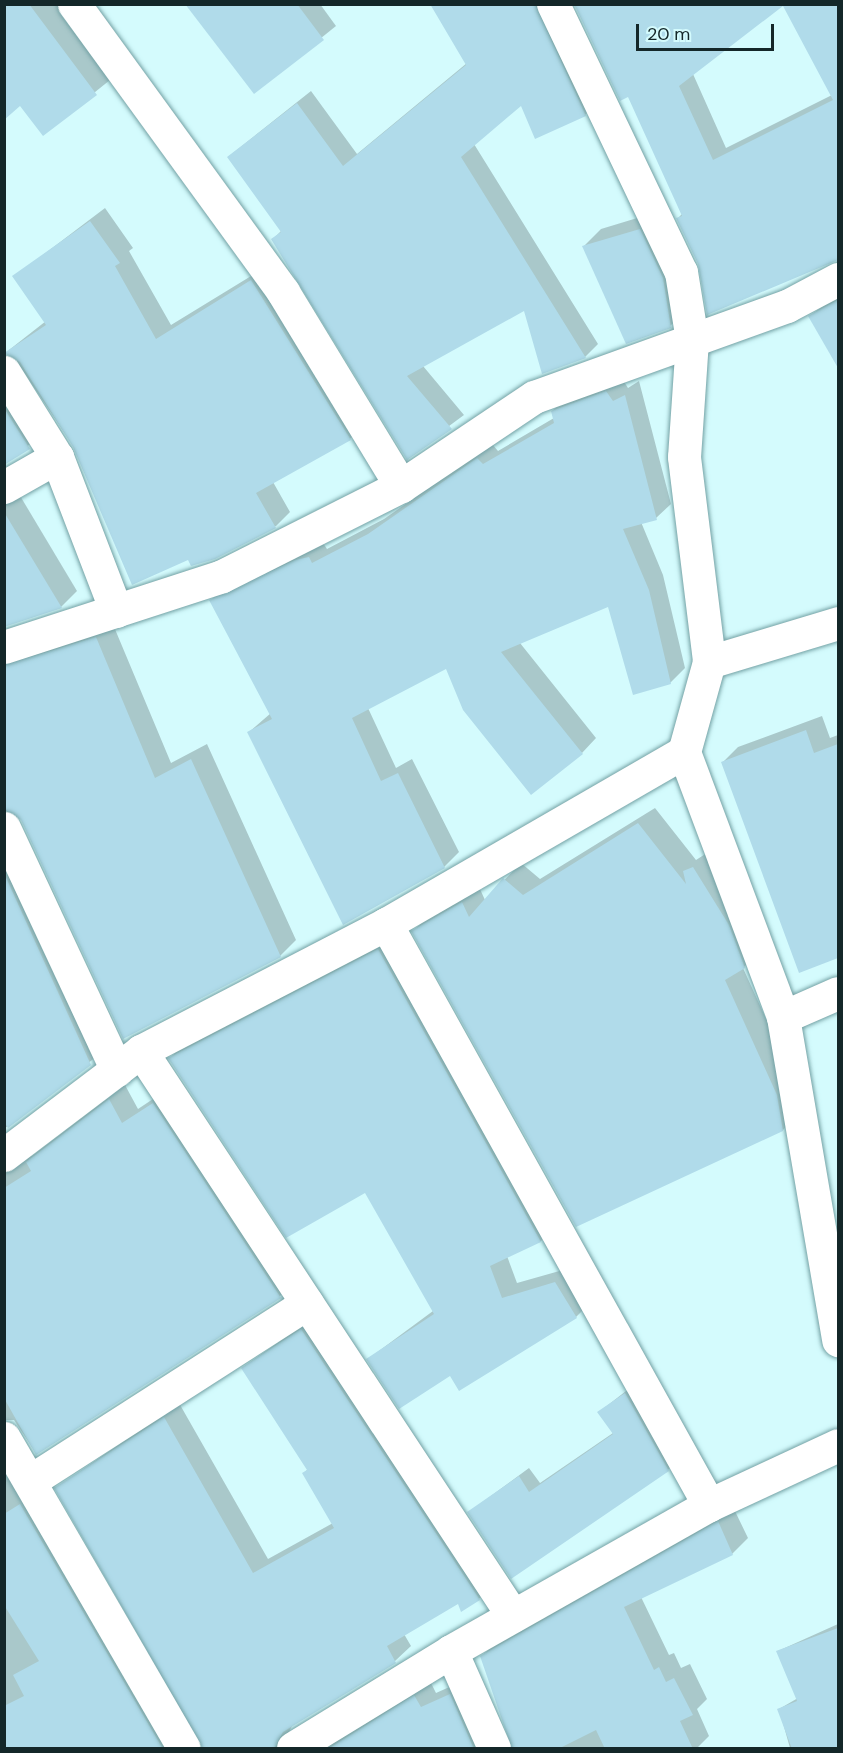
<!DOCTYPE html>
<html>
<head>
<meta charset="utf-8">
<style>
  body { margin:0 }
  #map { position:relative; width:843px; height:1753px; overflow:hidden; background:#d4fbfd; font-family:"DM Sans",sans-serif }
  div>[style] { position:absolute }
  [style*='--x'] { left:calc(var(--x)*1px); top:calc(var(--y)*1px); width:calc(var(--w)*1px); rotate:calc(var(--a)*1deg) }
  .shadow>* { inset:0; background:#0003 }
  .building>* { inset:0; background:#b0dbea }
  .roads { filter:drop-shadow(0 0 2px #73a1a4) drop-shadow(0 0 2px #73a1a4) }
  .minor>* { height:33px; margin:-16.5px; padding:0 16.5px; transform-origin:16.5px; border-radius:16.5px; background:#fff }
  span { translate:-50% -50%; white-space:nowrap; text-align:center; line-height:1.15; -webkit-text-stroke:5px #d4fbfd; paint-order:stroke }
  .frame { position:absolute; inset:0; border:6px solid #142729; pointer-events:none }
  .scale { position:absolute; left:636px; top:24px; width:138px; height:27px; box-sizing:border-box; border:3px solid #142729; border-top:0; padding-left:8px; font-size:18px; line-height:21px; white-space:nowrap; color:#142729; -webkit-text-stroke:4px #d4fbfd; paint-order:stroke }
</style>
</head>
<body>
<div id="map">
  <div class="shadow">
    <i style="clip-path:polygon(4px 4px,66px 4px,59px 12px,110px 80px,43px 134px,20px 104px)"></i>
    <i style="clip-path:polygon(186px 4px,320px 4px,336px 26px,254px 92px)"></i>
    <i style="clip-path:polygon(431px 4px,552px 4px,598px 102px,585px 115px,521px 104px,474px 144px,598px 344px,585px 357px,525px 309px,423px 366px,464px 415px,407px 457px,273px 239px,282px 230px,228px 157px,311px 91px,357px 154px,467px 63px)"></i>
    <i style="clip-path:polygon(784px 4px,838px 4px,838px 259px,708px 313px,699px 264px,678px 218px,682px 214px,629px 95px,693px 74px,726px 148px,832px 95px)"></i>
    <i style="clip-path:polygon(105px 208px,133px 248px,129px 251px,171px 325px,266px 267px,364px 424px,350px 439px,273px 482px,290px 512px,276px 526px,214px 557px,189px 558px,74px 447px,9px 350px,46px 321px,14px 277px)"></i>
    <i style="clip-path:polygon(657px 212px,688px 309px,670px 326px,584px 246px,601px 229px)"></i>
    <i style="clip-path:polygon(838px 294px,838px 365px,810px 316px)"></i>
    <i style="clip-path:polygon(4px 362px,45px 432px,4px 465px)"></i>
    <i style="clip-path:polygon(621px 377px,628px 388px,639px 381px,671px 504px,656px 518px,641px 522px,663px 575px,685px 668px,670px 683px,609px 605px,520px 643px,596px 738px,582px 753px,447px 667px,368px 708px,396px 768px,412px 759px,459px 852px,444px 867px,249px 732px,271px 713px,211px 600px,226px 586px,323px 543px,327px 549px,384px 519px,492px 444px,498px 451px,554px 418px,552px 411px,567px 397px)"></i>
    <i style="clip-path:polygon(4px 481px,16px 489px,77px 591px,61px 607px,4px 626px)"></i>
    <i style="clip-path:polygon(112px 622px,171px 763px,207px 744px,296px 940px,280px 956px,4px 810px,4px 641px)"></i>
    <i style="clip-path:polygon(822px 716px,830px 738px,838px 735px,838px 957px,800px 971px,723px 762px,738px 747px)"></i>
    <i style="clip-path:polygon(655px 808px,696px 860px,710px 851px,760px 951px,743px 968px,793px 1078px,799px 1113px,783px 1130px,413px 931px,430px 915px,479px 887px,485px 900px,521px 863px,540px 879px)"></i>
    <i style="clip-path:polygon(4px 822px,106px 1049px,4px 1129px)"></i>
    <i style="clip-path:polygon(394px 935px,556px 1226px,541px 1241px,507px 1256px,517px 1283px,570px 1268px,591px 1302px,576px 1317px,368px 1359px,433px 1311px,366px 1191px,170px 1058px,185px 1043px)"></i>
    <i style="clip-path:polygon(125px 1085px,138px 1109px,168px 1089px,295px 1281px,280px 1296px,36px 1453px,14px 1420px,4px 1420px,4px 1151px,13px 1158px,32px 1156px)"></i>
    <i style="clip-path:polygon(317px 1315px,494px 1583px,479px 1599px,458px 1602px,404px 1634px,411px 1646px,395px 1661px,293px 1724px,289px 1732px,302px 1748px,202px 1748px,202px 1738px,56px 1488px,179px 1403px,268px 1559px,333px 1523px,304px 1473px,308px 1469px,242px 1368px)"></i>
    <i style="clip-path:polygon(635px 1384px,677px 1460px,668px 1470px,469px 1512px,529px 1468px,540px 1483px,613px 1433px,599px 1412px)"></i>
    <i style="clip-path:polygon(4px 1430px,189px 1748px,4px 1748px)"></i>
    <i style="clip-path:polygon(733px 1507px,748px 1538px,732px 1554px,641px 1597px,669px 1655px,674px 1653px,681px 1668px,690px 1664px,707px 1699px,697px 1709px,709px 1736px,697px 1748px,514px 1748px,482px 1656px,497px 1641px)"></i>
    <i style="clip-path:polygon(838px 1624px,838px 1748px,790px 1748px,779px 1709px,798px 1698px,778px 1651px)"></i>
    <i style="clip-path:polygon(465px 1680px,502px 1748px,321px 1748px,430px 1681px,436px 1693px)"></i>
  </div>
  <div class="building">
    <i style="clip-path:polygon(4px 4px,29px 4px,97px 95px,43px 136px,20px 106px,4px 120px)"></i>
    <i style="clip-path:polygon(185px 4px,297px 4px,324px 40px,254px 94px)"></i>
    <i style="clip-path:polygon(430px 4px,535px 4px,586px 116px,535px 139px,521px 106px,461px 157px,586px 358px,542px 374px,524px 311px,407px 376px,452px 429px,407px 460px,271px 239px,281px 232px,227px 157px,297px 103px,343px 166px,466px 65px)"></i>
    <i style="clip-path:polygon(evenodd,574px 4px,838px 4px,838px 260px,707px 315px,698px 264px,676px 218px,682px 216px,628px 97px,620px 101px,574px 4px,783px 6px,833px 100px,713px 160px,679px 86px,783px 6px)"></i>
    <i style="clip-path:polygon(90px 221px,120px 263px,115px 266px,156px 339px,251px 280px,351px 440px,256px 493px,276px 528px,215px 559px,191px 566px,188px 560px,132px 585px,73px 447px,20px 362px,4px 353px,46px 325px,12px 276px)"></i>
    <i style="clip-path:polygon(640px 229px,663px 278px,671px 328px,626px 344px,582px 246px)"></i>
    <i style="clip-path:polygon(838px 300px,838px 368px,808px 316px)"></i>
    <i style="clip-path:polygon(606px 391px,613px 401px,625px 395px,657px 520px,623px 529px,649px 590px,671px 684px,633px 695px,608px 607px,501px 652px,583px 754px,531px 795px,463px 710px,446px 669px,352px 718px,381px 781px,398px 773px,445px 868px,343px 925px,247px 732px,272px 719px,209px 600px,295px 560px,309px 557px,312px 563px,368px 534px,477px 458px,483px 464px,554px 423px,551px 411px)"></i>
    <i style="clip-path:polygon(4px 408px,30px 449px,4px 465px)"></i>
    <i style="clip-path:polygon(4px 512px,62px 608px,4px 627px)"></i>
    <i style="clip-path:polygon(96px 637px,155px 778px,191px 759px,281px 957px,123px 1039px,21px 820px,4px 809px,4px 665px)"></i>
    <i style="clip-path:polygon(806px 730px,814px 753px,838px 744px,838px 958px,799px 973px,721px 762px)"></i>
    <i style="clip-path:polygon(638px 823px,686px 884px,683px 871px,693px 867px,729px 925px,745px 968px,725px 980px,777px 1095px,783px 1131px,576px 1227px,411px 931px,462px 902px,469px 917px,503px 878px,523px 895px)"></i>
    <i style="clip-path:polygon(4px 873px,91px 1065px,8px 1128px,4px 1122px)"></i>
    <i style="clip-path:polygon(378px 949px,541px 1242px,490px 1266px,502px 1298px,555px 1282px,577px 1318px,459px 1391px,450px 1376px,399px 1409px,366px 1359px,434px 1314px,365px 1193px,286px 1238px,168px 1058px)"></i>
    <i style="clip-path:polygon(109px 1099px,122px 1123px,153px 1103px,281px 1298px,36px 1455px,4px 1398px,4px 1188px,31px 1171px,26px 1162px)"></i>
    <i style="clip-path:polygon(301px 1329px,480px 1600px,461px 1612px,458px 1604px,387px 1646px,396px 1663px,283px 1732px,274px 1749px,203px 1749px,54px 1488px,164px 1417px,253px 1573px,334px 1528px,302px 1473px,307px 1470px,241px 1368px)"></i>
    <i style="clip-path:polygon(625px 1393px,669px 1471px,511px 1579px,467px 1512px,519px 1476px,529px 1492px,613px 1434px,597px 1412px)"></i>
    <i style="clip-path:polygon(20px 1504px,163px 1749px,4px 1749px,4px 1706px,24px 1696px,13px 1675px,39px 1661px,4px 1605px,4px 1514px)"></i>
    <i style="clip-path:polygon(718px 1521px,733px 1555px,624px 1607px,654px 1670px,659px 1667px,666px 1682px,674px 1678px,693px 1715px,680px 1721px,693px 1749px,605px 1749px,596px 1730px,558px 1749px,512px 1749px,480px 1656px)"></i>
    <i style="clip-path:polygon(838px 1628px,838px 1749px,792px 1749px,777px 1709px,797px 1701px,776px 1651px)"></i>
    <i style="clip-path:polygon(450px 1694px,474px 1749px,328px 1749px,414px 1695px,421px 1707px)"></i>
  </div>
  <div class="roads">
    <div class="minor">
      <i style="--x:74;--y:4;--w:356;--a:54"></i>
      <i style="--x:283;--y:292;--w:227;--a:58.7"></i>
      <i style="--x:553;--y:4;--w:297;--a:64.5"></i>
      <i style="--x:681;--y:272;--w:69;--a:80.8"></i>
      <i style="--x:692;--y:340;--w:117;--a:93.9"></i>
      <i style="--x:684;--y:457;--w:207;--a:83"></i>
      <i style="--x:709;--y:662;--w:93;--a:105.5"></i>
      <i style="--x:684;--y:752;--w:283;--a:69.5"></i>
      <i style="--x:783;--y:1017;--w:328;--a:80.3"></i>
      <i style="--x:4;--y:372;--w:100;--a:58.1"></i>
      <i style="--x:57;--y:457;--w:165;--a:69"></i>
      <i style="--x:4;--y:487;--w:61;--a:-29.5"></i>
      <i style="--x:4;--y:647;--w:229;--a:-18"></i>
      <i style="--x:222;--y:576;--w:200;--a:-26.7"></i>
      <i style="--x:401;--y:486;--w:160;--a:-33.8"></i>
      <i style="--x:534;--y:397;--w:269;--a:-19.8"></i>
      <i style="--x:787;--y:306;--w:58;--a:-27.9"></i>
      <i style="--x:709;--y:662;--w:135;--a:-16.8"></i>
      <i style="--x:4;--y:828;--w:267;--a:65"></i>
      <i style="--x:386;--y:924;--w:665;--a:60.93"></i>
      <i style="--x:783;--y:1017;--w:60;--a:-23.6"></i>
      <i style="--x:141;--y:1051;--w:676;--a:56.64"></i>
      <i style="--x:4;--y:1155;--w:172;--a:-37.2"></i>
      <i style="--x:141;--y:1051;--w:276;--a:-27.4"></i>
      <i style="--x:386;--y:924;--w:344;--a:-30"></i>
      <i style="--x:4;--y:1438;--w:358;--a:59.9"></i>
      <i style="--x:30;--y:1481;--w:329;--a:-32.7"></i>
      <i style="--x:451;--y:1651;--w:106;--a:66.1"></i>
      <i style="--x:293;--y:1748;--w:185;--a:-31.5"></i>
      <i style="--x:451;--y:1651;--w:296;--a:-29.5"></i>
      <i style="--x:709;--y:1505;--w:142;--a:-24.9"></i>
    </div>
  </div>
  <div class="frame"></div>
  <div class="scale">20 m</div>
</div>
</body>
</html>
